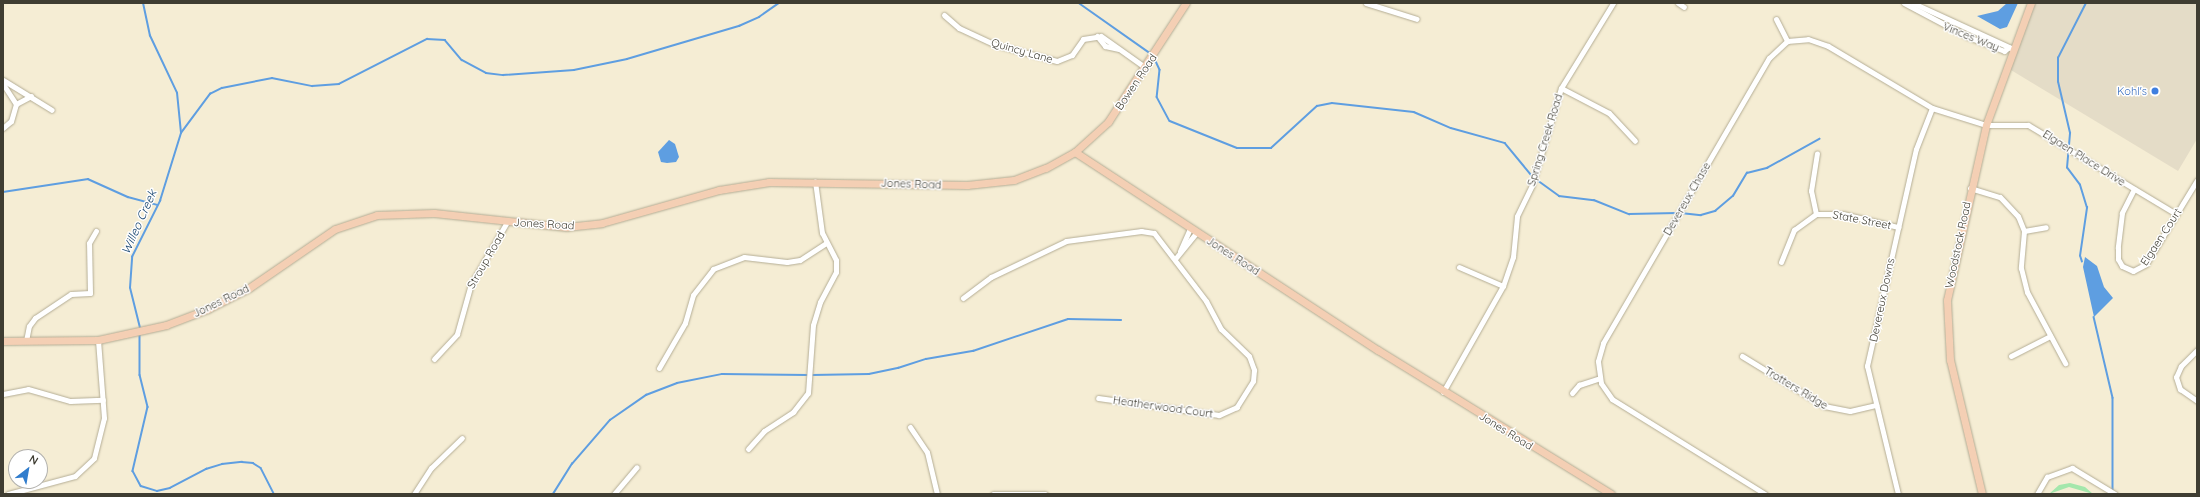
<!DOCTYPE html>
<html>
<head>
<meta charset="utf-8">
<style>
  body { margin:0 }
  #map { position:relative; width:2200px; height:497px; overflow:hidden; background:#f5edd4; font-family:Quicksand,sans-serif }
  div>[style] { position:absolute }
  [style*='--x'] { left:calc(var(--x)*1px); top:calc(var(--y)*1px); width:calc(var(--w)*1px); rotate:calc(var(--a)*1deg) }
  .commercial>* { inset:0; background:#e4dcc7 }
  .green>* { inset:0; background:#a4e7ac }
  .water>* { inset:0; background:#5e9ee1 }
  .stream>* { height:1.5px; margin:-0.75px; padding:0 0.75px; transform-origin:0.75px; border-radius:0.75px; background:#5e9ee1 }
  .roads { filter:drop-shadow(0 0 1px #b4ad95) drop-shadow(0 0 1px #b4ad95) }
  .street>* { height:5px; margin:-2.5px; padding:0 2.5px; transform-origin:2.5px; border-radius:2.5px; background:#fff }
  .secondary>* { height:7px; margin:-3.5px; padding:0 3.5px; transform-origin:3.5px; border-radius:3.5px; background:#f4cfb4 }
  .dots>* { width:11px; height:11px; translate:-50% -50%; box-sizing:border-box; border:2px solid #fff; border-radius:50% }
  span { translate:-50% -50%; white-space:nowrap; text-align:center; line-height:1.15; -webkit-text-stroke:3px #fff; paint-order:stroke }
  .street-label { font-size:11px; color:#3f3d32 }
  .shop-label { font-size:11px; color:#366cbe }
  .right { translate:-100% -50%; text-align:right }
  .water-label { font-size:12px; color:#15436e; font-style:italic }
  .frame { position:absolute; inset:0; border:4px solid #3f3d32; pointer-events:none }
  .north { position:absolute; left:8px; top:449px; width:40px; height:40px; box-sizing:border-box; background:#fff; border:1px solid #b2b1ad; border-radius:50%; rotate:31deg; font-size:11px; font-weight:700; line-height:16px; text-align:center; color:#3f3d32 }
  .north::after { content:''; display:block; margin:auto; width:14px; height:18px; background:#317dcd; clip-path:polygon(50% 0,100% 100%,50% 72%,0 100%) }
</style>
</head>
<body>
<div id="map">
  <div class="commercial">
    <i style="clip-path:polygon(2031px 3px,2197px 3px,2197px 139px,2178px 171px,2006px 67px)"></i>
  </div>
  <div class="green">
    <i style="clip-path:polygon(2070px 483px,2085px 487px,2093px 494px,2069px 487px,2049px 494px,2059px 485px)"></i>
  </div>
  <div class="water">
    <i style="clip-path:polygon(2007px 3px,2018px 3px,2007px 27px,2000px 29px,1977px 16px,1998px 11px)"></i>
    <i style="clip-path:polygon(669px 140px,675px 144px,679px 157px,676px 162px,667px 163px,661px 162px,658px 152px)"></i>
    <i style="clip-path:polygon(2085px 257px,2097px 266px,2104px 287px,2113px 298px,2094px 317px,2083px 267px)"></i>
  </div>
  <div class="stream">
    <i style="--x:1079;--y:3;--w:87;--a:35.2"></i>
    <i style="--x:1154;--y:57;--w:14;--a:65"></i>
    <i style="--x:1160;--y:70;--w:27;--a:96"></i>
    <i style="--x:1157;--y:97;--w:27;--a:62"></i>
    <i style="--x:1170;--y:121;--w:72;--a:21.9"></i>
    <i style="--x:1237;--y:148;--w:34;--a:0"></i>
    <i style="--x:1271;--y:148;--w:62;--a:-42.4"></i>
    <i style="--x:1317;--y:106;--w:15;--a:-11"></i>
    <i style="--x:1332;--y:103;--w:82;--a:6.3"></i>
    <i style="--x:1414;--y:112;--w:40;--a:23.4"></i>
    <i style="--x:1451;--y:128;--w:56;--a:15.5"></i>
    <i style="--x:1505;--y:143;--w:44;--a:50.5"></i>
    <i style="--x:181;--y:133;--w:49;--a:-53.4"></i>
    <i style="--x:210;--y:94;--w:13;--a:-27"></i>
    <i style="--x:222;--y:88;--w:51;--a:-11.3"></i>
    <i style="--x:272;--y:78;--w:41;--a:11.3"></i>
    <i style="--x:312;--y:86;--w:27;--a:-4"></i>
    <i style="--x:339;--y:84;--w:99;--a:-27.1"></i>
    <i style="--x:427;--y:39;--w:18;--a:3"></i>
    <i style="--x:445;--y:40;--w:26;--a:50"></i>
    <i style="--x:462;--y:60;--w:27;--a:28"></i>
    <i style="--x:486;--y:73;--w:17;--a:7"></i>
    <i style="--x:503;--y:75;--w:71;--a:-4"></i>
    <i style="--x:574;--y:70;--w:54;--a:-11.7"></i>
    <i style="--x:627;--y:59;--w:117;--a:-16.4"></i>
    <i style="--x:739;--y:26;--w:22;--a:-24"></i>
    <i style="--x:759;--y:17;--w:24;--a:-35"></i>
    <i style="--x:1536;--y:179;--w:29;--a:36"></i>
    <i style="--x:1559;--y:196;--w:35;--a:7"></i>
    <i style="--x:1594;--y:200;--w:38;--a:22"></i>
    <i style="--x:1629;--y:214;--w:48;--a:-1.2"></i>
    <i style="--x:3;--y:192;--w:86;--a:-8.7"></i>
    <i style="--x:88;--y:179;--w:44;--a:24.2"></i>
    <i style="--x:128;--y:197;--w:30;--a:15"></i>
    <i style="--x:1681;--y:213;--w:20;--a:6"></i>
    <i style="--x:1701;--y:215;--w:15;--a:-16"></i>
    <i style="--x:1715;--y:211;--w:23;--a:-40"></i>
    <i style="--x:1733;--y:196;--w:27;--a:-59"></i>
    <i style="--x:1747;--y:173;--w:21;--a:-14"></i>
    <i style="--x:1767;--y:168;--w:60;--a:-29.1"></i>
    <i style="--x:2082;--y:262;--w:6;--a:-108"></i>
    <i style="--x:2080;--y:256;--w:49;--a:-81.7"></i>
    <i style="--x:2087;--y:208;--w:24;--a:-107"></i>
    <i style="--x:2080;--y:185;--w:21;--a:-127"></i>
    <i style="--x:2067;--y:168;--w:35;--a:-85"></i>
    <i style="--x:2070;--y:133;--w:52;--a:-103.2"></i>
    <i style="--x:2058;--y:82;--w:24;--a:-90"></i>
    <i style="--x:2058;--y:58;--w:62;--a:-63"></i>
    <i style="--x:2094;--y:317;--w:83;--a:76.8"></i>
    <i style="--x:2113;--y:398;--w:93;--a:90"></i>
    <i style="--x:140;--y:328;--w:41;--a:-104"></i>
    <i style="--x:130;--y:288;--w:31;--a:-86"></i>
    <i style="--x:132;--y:257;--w:63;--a:-63.4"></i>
    <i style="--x:160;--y:201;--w:71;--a:-72.8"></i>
    <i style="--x:181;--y:133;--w:40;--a:-95.7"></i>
    <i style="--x:177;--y:93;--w:63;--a:-115.3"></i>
    <i style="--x:150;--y:36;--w:34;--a:-102"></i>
    <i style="--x:140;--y:334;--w:41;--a:90"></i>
    <i style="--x:140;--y:375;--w:33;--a:76"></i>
    <i style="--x:148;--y:407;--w:66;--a:103.2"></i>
    <i style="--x:133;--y:471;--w:17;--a:62"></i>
    <i style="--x:141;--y:486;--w:17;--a:17"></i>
    <i style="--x:157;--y:491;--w:13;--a:-13"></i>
    <i style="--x:170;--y:488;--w:41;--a:-27.8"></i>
    <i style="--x:206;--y:469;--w:17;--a:-17"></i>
    <i style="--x:222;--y:464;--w:20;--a:-6"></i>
    <i style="--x:242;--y:462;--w:11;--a:5"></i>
    <i style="--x:253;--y:463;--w:9;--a:32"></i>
    <i style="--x:261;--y:468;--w:29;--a:63"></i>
    <i style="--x:812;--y:375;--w:57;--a:-1"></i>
    <i style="--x:869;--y:374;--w:30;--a:-12"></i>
    <i style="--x:898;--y:368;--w:29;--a:-18"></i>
    <i style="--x:926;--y:359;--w:48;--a:-9.7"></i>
    <i style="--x:973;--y:351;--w:100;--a:-18.6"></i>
    <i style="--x:1068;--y:319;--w:53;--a:1.1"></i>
    <i style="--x:553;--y:494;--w:36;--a:-58"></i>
    <i style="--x:572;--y:464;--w:58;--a:-49.2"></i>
    <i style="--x:610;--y:420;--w:44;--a:-34.8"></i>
    <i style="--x:646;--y:395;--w:33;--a:-21"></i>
    <i style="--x:677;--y:383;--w:46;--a:-11.3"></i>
    <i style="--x:722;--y:374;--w:86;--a:0.7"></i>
  </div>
  <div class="roads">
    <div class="street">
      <i style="--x:1366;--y:3;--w:53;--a:17.4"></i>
      <i style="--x:1678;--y:3;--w:7;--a:34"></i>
      <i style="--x:1904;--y:3;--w:72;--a:28"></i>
      <i style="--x:1968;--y:37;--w:39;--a:21"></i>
      <i style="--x:2004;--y:51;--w:6;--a:-39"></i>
      <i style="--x:1913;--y:3;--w:108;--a:24.7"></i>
      <i style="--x:944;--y:15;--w:20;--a:41"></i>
      <i style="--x:959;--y:28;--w:38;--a:25"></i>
      <i style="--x:993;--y:44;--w:66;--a:14.9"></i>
      <i style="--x:1057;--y:61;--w:16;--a:-22"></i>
      <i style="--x:1072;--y:55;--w:19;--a:-55"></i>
      <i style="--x:1083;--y:39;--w:18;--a:-9"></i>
      <i style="--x:1101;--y:36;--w:55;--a:35.4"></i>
      <i style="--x:1776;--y:19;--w:25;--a:63"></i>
      <i style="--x:1097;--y:36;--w:13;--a:51"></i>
      <i style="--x:1105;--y:46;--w:13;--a:13"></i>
      <i style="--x:3;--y:80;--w:57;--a:31.5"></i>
      <i style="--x:3;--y:84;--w:24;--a:57"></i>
      <i style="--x:16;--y:104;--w:18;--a:106"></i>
      <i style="--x:11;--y:121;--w:11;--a:139"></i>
      <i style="--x:1561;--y:88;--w:54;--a:27.5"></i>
      <i style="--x:1609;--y:113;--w:38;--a:47"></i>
      <i style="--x:16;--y:104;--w:17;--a:-28"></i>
      <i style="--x:1970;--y:188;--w:31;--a:17"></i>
      <i style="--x:2000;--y:197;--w:26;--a:47"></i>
      <i style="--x:2018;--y:216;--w:16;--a:68"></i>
      <i style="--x:2024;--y:231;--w:37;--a:95"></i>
      <i style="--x:2021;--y:268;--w:25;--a:76"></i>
      <i style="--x:2027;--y:292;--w:81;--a:61.8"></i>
      <i style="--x:2134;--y:189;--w:27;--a:117"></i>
      <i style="--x:2122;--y:213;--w:35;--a:97"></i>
      <i style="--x:2118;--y:248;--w:11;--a:90"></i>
      <i style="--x:2118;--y:259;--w:8;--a:60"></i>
      <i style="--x:2122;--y:266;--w:12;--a:24"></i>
      <i style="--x:2133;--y:271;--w:15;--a:-28"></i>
      <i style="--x:2146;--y:264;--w:98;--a:-58.7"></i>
      <i style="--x:1816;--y:214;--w:24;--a:-102"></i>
      <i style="--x:1811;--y:191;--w:38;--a:-81"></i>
      <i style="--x:2024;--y:231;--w:22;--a:-10"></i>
      <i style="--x:1180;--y:251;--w:24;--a:-66"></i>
      <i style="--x:1175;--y:259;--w:33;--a:-51"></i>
      <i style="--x:1781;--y:262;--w:35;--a:-68"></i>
      <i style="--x:1794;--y:230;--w:27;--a:-36"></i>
      <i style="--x:1816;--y:214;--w:27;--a:0"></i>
      <i style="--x:1843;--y:214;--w:57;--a:13.3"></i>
      <i style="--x:1459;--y:267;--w:48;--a:23.4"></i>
      <i style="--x:963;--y:298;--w:35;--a:-37"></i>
      <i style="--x:991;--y:277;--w:83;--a:-25.6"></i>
      <i style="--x:1066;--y:241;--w:76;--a:-7.6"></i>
      <i style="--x:1141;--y:231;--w:13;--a:9"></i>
      <i style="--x:1154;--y:233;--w:86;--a:52.6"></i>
      <i style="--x:1206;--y:301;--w:32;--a:62"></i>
      <i style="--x:1221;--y:329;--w:39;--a:44"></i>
      <i style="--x:1249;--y:356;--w:15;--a:70"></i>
      <i style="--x:1254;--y:370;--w:11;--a:95"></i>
      <i style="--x:1253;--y:381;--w:31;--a:122"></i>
      <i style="--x:1237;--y:407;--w:20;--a:156"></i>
      <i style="--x:1219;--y:415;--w:122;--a:-172"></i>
      <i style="--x:26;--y:341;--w:15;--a:-79"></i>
      <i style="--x:29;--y:326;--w:10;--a:-53"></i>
      <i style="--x:35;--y:318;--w:43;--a:-33.7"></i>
      <i style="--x:71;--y:294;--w:19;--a:-3"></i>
      <i style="--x:90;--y:293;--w:50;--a:-91.1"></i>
      <i style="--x:89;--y:243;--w:14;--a:-60"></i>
      <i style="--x:2197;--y:350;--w:23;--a:135"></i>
      <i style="--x:2181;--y:366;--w:12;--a:114"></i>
      <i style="--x:2176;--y:377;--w:13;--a:72"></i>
      <i style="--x:2180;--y:389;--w:21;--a:35"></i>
      <i style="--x:1742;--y:356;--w:96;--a:31.4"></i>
      <i style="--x:1824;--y:406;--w:26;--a:11"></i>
      <i style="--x:1850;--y:411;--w:27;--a:-13"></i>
      <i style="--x:2011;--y:356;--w:44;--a:-27.1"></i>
      <i style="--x:434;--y:359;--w:34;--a:-47"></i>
      <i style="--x:457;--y:334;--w:52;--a:-74.4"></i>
      <i style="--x:471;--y:284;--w:72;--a:-59.9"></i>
      <i style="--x:659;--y:368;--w:52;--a:-60"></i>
      <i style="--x:685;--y:323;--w:29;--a:-74"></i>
      <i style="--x:693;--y:295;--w:33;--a:-52"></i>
      <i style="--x:713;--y:269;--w:33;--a:-21"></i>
      <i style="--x:744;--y:257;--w:43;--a:6.6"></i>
      <i style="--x:787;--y:262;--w:13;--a:-9"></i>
      <i style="--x:800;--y:260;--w:30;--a:-33"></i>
      <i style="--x:1443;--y:392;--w:122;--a:-60.5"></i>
      <i style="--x:1503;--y:286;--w:31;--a:-71"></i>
      <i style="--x:1513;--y:257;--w:41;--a:-84.4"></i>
      <i style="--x:1517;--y:216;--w:34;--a:-64"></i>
      <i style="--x:1532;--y:185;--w:101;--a:-73.4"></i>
      <i style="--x:1561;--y:88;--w:100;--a:-58.5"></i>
      <i style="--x:1572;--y:393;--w:11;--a:-49"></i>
      <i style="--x:1579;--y:385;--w:22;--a:-18"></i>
      <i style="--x:3;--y:394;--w:25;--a:-11"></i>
      <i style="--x:28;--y:389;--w:44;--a:15.9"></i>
      <i style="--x:70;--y:401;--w:33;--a:-2"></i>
      <i style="--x:910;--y:427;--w:30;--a:56"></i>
      <i style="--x:927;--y:452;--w:43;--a:76.6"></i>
      <i style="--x:748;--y:449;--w:24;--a:-48"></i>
      <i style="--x:764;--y:431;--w:35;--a:-33"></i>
      <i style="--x:793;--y:412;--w:24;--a:-52"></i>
      <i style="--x:808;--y:393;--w:68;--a:-85.8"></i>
      <i style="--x:813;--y:325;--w:24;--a:-73"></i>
      <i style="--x:820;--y:302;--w:34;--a:-62"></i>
      <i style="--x:836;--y:272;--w:12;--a:-90"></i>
      <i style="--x:836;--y:260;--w:30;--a:-117"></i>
      <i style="--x:822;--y:233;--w:52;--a:-97.7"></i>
      <i style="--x:8;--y:494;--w:69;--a:-15"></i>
      <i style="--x:75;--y:476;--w:26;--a:-43"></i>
      <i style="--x:94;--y:458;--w:41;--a:-76"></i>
      <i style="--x:104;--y:418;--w:78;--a:-94.4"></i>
      <i style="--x:414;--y:494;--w:31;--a:-57"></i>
      <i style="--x:431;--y:468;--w:43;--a:-44.1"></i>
      <i style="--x:614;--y:494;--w:35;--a:-50"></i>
      <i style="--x:993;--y:494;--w:52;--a:0"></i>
      <i style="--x:1765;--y:494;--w:180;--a:-148.2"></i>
      <i style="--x:1612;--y:399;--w:19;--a:-125"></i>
      <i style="--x:1601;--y:383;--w:22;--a:-98"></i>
      <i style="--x:1598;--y:361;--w:19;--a:-74"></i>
      <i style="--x:1603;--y:343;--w:330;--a:-59.8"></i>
      <i style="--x:1769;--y:58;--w:25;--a:-43"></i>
      <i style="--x:1787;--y:41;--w:21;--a:-5"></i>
      <i style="--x:1808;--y:39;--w:21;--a:19"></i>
      <i style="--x:1828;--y:46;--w:121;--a:30.8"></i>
      <i style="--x:1932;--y:108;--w:57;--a:17.5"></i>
      <i style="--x:1986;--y:125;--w:42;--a:0"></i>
      <i style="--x:2028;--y:125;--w:173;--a:31"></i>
      <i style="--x:1898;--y:494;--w:132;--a:-103.6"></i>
      <i style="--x:1867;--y:366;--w:222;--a:-77.3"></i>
      <i style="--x:1916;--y:149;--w:44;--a:-68.7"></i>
      <i style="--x:2037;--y:494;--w:20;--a:-60"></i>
      <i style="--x:2047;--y:477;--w:27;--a:-20"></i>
      <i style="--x:2072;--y:468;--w:50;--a:31.2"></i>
    </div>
    <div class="secondary">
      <i style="--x:1075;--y:152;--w:362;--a:33.2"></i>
      <i style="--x:1378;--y:350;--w:274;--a:31.7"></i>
      <i style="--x:3;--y:341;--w:95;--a:-0.6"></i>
      <i style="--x:98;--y:340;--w:70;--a:-12.4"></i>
      <i style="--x:166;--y:325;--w:45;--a:-20.9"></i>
      <i style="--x:208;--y:309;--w:46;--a:-27.1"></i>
      <i style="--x:249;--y:288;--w:104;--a:-34.5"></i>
      <i style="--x:335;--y:229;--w:44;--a:-18.4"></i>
      <i style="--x:377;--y:215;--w:57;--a:-2"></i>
      <i style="--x:434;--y:213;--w:133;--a:6.1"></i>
      <i style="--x:566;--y:227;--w:36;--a:-6"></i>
      <i style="--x:602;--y:223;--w:122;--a:-15.8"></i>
      <i style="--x:719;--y:190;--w:51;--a:-9.1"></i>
      <i style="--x:769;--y:182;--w:198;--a:0.9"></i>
      <i style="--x:967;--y:185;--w:47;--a:-6.1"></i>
      <i style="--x:1014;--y:180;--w:34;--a:-21"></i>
      <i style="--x:1046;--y:168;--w:33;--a:-29"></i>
      <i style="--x:1075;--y:152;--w:45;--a:-42.3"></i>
      <i style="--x:1108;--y:122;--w:142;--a:-56.8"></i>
      <i style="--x:1982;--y:494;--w:138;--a:-103.4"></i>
      <i style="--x:1950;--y:360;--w:60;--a:-92.9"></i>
      <i style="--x:1947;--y:300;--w:179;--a:-77.4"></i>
      <i style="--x:1986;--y:125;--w:130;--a:-69.8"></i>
    </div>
  </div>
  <div class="dots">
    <i style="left:2155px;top:91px;background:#3f7fe0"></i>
  </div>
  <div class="street-label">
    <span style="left:1971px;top:37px;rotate:22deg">Vinces Way</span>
    <span style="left:1022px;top:51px;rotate:16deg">Quincy Lane</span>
    <span style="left:1136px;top:82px;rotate:-56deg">Bowen Road</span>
    <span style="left:1545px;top:140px;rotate:-73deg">Spring Creek Road</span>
    <span style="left:2084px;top:158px;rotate:32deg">Elgaen Place Drive</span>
    <span style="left:911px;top:184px;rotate:2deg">Jones Road</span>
    <span style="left:1687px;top:199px;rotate:-60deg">Devereux Chase</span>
    <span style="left:1862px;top:220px;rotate:11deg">State Street</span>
    <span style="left:544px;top:224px;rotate:3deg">Jones Road</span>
    <span style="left:2161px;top:237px;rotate:-57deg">Elgaen Court</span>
    <span style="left:1958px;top:245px;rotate:-78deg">Woodstock Road</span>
    <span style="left:1233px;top:256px;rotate:33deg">Jones Road</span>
    <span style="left:486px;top:260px;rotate:-60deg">Stroup Road</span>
    <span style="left:1882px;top:300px;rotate:-78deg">Devereux Downs</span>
    <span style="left:221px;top:301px;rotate:-26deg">Jones Road</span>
    <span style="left:1796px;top:388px;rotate:31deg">Trotters Ridge</span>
    <span style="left:1163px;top:407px;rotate:8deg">Heatherwood Court</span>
    <span style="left:1506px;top:431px;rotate:32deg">Jones Road</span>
  </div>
  <div class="shop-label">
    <span class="right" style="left:2147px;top:91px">Kohl's</span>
  </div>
  <div class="water-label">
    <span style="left:139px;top:222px;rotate:-66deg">Willeo Creek</span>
  </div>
  <div class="frame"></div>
  <div class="north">N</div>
</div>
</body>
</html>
